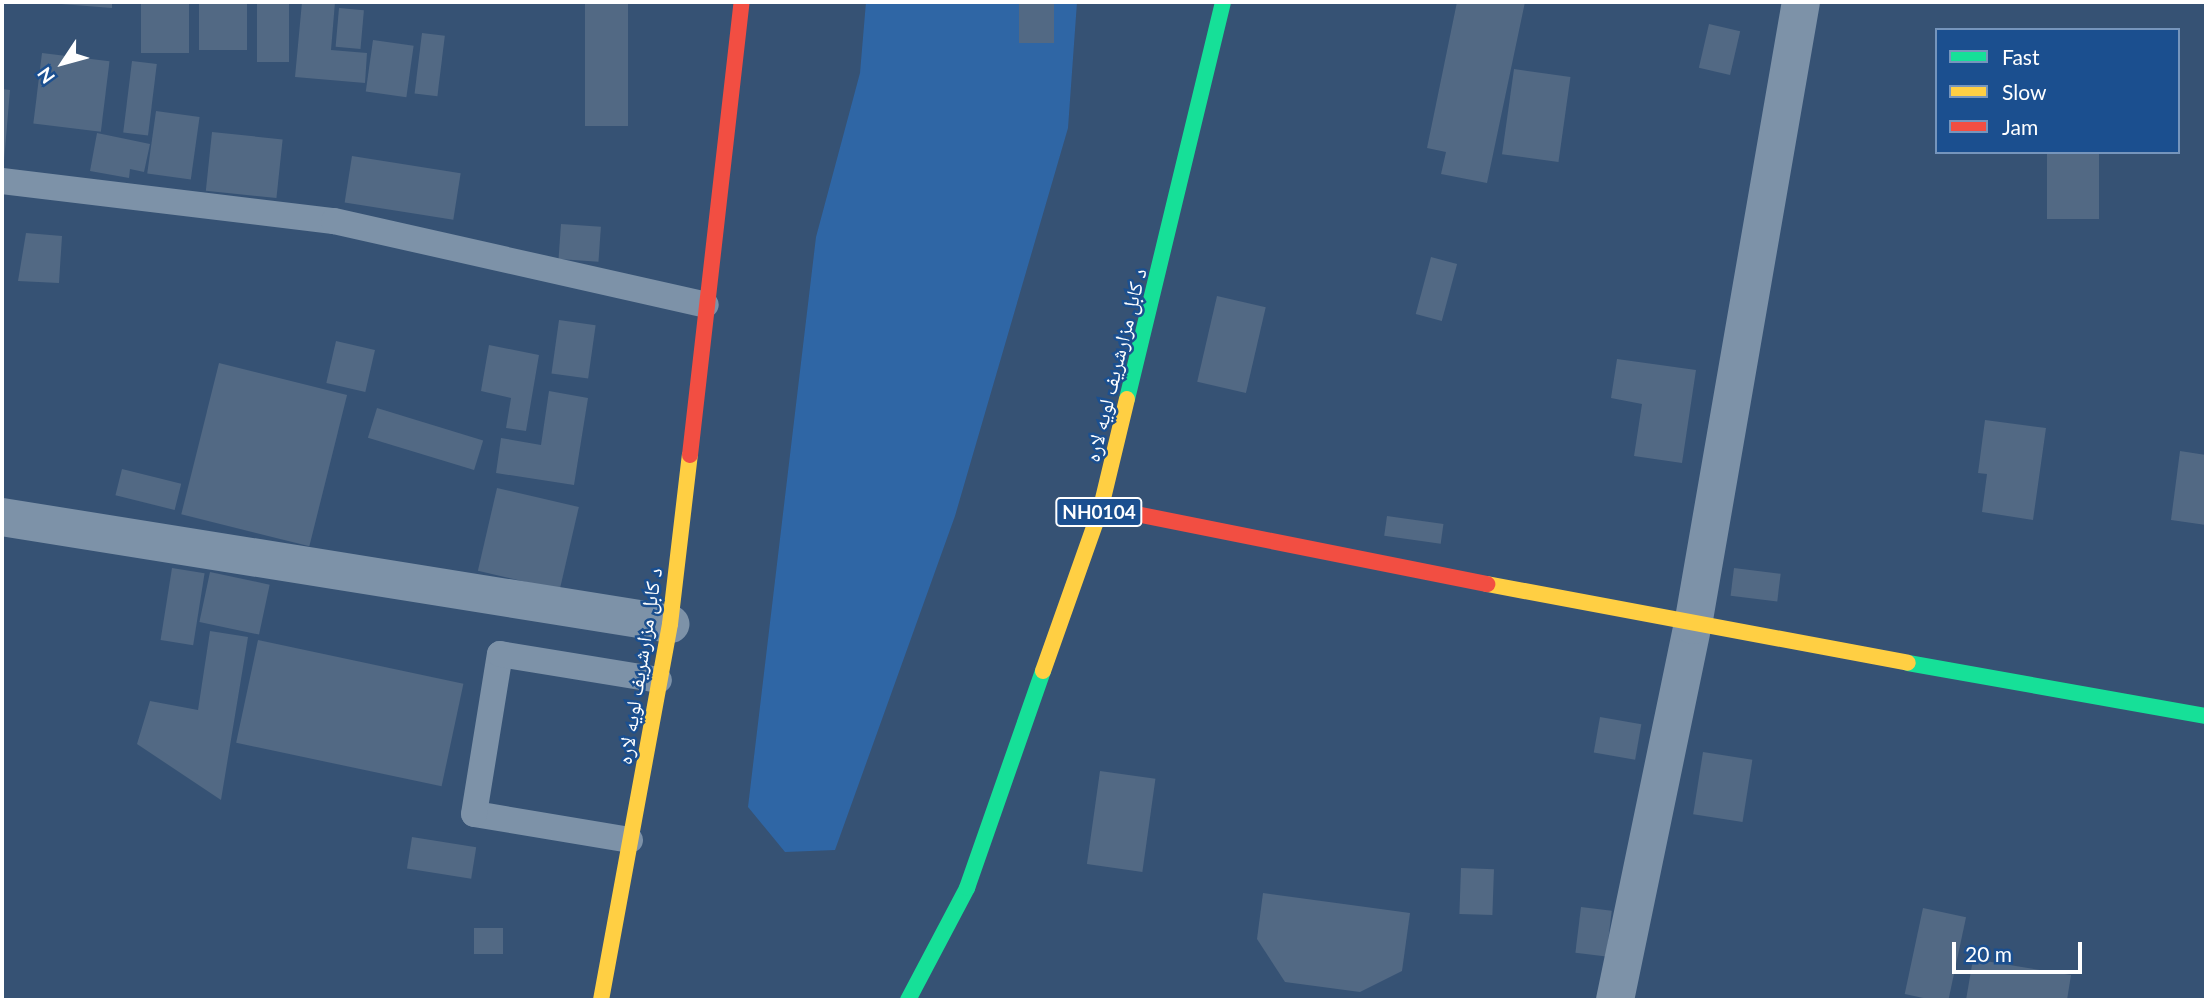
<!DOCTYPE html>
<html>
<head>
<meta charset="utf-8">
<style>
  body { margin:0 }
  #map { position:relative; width:2208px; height:1002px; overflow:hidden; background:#365274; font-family:Lato,"Noto Naskh Arabic",sans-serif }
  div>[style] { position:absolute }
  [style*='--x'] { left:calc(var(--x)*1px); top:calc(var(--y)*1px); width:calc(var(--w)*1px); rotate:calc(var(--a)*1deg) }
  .green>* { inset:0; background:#2f66a5 }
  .building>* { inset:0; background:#526984; transform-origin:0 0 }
  .lane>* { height:26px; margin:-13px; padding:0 13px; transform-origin:13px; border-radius:13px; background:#7d92a8 }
  .street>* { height:38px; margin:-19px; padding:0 19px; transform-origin:19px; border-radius:19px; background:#7d92a8 }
  .fast>* { height:16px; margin:-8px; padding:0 8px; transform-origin:8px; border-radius:8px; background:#16e098 }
  .slow>* { height:16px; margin:-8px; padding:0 8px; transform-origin:8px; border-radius:8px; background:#ffcf43 }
  .jam>* { height:16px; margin:-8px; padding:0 8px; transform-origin:8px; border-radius:8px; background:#f24e42 }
  span { translate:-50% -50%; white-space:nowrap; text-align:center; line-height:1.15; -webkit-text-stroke:5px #1b4f8f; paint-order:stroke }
  .shield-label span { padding:2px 5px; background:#1b4f8f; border:2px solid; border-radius:5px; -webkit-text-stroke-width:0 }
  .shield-label { font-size:19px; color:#fff; font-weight:700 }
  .street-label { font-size:21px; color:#fff }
  .frame { position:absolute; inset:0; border:4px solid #fff; pointer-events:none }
  .legend { position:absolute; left:1935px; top:28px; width:245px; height:126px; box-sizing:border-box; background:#1b4f8f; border:2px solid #7695bc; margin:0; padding:9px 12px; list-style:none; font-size:21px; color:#fff }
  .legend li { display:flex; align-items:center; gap:14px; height:35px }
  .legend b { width:35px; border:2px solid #7695bc }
  .north { position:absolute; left:28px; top:28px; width:70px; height:70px; -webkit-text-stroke:5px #1b4f8f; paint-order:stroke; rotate:234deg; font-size:19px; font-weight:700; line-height:28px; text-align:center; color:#fff }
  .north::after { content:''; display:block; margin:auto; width:24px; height:32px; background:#fff; clip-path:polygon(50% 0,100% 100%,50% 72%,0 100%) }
  .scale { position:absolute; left:1952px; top:942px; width:130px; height:32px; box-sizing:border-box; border:4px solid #fff; border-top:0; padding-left:9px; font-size:21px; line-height:24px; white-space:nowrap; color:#fff; -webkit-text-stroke:5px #1b4f8f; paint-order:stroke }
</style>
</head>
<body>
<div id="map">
  <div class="green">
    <i style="clip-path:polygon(866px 2px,1077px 2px,1068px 128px,955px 516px,835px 850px,785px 852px,748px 807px,816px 237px,860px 73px)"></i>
  </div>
  <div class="building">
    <i style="clip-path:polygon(61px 2px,112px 2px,112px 8px,61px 4px)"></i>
    <i style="left:141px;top:2px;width:48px;height:51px"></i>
    <i style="left:199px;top:2px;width:48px;height:48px"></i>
    <i style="left:257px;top:2px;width:32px;height:60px"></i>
    <i style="clip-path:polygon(302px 2px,335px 2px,331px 50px,367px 53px,365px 83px,295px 77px)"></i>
    <i style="left:585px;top:2px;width:43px;height:124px"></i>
    <i style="left:1019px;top:2px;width:35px;height:41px"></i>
    <i style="clip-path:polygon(1457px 2px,1525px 2px,1487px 183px,1441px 174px,1446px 152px,1427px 148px)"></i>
    <i style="left:339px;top:8px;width:25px;height:39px;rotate:5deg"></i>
    <i style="left:1709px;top:24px;width:32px;height:45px;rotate:13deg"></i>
    <i style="left:422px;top:33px;width:23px;height:61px;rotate:7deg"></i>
    <i style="left:373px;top:40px;width:41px;height:52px;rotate:8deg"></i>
    <i style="left:42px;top:53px;width:68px;height:71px;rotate:7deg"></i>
    <i style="left:132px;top:61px;width:25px;height:72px;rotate:7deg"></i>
    <i style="left:1514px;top:69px;width:57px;height:86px;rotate:8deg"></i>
    <i style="clip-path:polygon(2px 89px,10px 90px,4px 161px,2px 161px)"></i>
    <i style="left:156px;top:111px;width:44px;height:63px;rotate:8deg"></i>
    <i style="left:212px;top:132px;width:71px;height:59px;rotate:6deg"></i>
    <i style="clip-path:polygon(97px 133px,150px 144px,144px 172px,130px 169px,129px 178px,90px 171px)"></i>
    <i style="left:2047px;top:152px;width:52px;height:67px"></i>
    <i style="left:352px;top:156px;width:110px;height:47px;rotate:9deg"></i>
    <i style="left:561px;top:224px;width:40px;height:35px;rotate:4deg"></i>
    <i style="clip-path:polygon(26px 233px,62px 236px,59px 283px,18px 281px)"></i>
    <i style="left:1431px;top:257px;width:27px;height:59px;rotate:15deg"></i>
    <i style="left:1217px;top:296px;width:50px;height:88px;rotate:13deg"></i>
    <i style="left:559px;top:320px;width:37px;height:54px;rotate:8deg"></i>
    <i style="left:336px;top:341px;width:40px;height:43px;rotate:13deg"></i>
    <i style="clip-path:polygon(489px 345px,539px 355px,526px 431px,506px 428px,511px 398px,481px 391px)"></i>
    <i style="clip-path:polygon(1617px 359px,1696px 370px,1682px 463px,1634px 456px,1642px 404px,1611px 398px)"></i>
    <i style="left:219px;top:363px;width:132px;height:156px;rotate:14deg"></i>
    <i style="clip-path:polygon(549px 391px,588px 398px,574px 485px,496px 473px,501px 438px,541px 445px)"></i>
    <i style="left:377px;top:408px;width:111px;height:31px;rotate:17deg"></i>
    <i style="clip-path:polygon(1985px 420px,2046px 428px,2033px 520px,1982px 512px,1987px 474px,1978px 473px)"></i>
    <i style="clip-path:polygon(2180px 451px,2206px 455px,2206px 525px,2171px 520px)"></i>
    <i style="left:122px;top:469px;width:61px;height:27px;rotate:14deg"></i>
    <i style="left:497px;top:488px;width:84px;height:85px;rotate:13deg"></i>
    <i style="left:1387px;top:516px;width:57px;height:20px;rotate:8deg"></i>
    <i style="left:172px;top:568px;width:33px;height:73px;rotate:9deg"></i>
    <i style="left:1734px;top:568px;width:47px;height:28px;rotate:7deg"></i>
    <i style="left:210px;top:572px;width:61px;height:51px;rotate:12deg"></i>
    <i style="clip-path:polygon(210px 631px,248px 637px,221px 800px,137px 744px,150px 701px,198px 710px)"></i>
    <i style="left:258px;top:640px;width:210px;height:105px;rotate:12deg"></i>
    <i style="left:1600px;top:717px;width:42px;height:36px;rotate:10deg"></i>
    <i style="left:1703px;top:752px;width:50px;height:63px;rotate:9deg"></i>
    <i style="left:1100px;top:771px;width:56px;height:94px;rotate:8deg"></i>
    <i style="left:412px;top:837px;width:65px;height:32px;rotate:9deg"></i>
    <i style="left:1461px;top:868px;width:33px;height:46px;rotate:2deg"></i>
    <i style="clip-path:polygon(1263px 893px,1410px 913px,1402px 971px,1360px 992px,1285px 982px,1257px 939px)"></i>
    <i style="left:1581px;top:907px;width:31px;height:46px;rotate:7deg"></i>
    <i style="left:1923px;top:908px;width:44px;height:88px;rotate:12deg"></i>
    <i style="left:474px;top:928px;width:29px;height:26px"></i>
    <i style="clip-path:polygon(1973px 959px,2071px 975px,2067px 1000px,1966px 1000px)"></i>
  </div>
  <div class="lane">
    <i style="--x:2;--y:181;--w:334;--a:6.9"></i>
    <i style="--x:334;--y:221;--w:381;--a:12.7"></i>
    <i style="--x:630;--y:840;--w:158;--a:-170.5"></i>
    <i style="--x:474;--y:814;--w:162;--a:-80.8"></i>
    <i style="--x:500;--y:654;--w:161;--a:9.3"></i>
  </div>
  <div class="street">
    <i style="--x:2;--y:517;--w:677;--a:9.1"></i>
    <i style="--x:1615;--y:1000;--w:383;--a:-78.3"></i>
    <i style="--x:1693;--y:625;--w:632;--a:-80.17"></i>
  </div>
  <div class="fast">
    <i style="--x:1127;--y:399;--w:408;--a:-76.4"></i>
    <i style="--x:1908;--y:663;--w:303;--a:10.1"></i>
    <i style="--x:908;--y:1000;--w:127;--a:-62.2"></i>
    <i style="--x:967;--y:888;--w:230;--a:-70.7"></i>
  </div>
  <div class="slow">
    <i style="--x:1487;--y:584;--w:428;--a:10.6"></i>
    <i style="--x:1043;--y:671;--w:174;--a:-70.5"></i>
    <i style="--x:1101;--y:507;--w:111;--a:-76.5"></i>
    <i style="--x:601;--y:1000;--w:382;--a:-79.6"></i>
    <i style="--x:670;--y:624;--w:170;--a:-83.3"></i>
  </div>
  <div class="jam">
    <i style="--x:690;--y:455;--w:456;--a:-83.5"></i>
    <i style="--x:1101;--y:507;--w:394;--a:11.3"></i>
  </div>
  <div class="shield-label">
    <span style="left:1099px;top:512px">NH0104</span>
  </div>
  <div class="street-label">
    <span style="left:1115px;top:365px;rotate:-76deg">د کابل مزارشریف لویه لاره</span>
    <span style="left:639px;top:666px;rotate:-81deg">د کابل مزارشریف لویه لاره</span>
  </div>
  <div class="frame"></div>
  <ul class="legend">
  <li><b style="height:9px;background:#16e098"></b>Fast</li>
  <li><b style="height:9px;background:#ffcf43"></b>Slow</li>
  <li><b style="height:9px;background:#f24e42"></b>Jam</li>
  </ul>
  <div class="north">N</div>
  <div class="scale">20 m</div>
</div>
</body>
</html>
